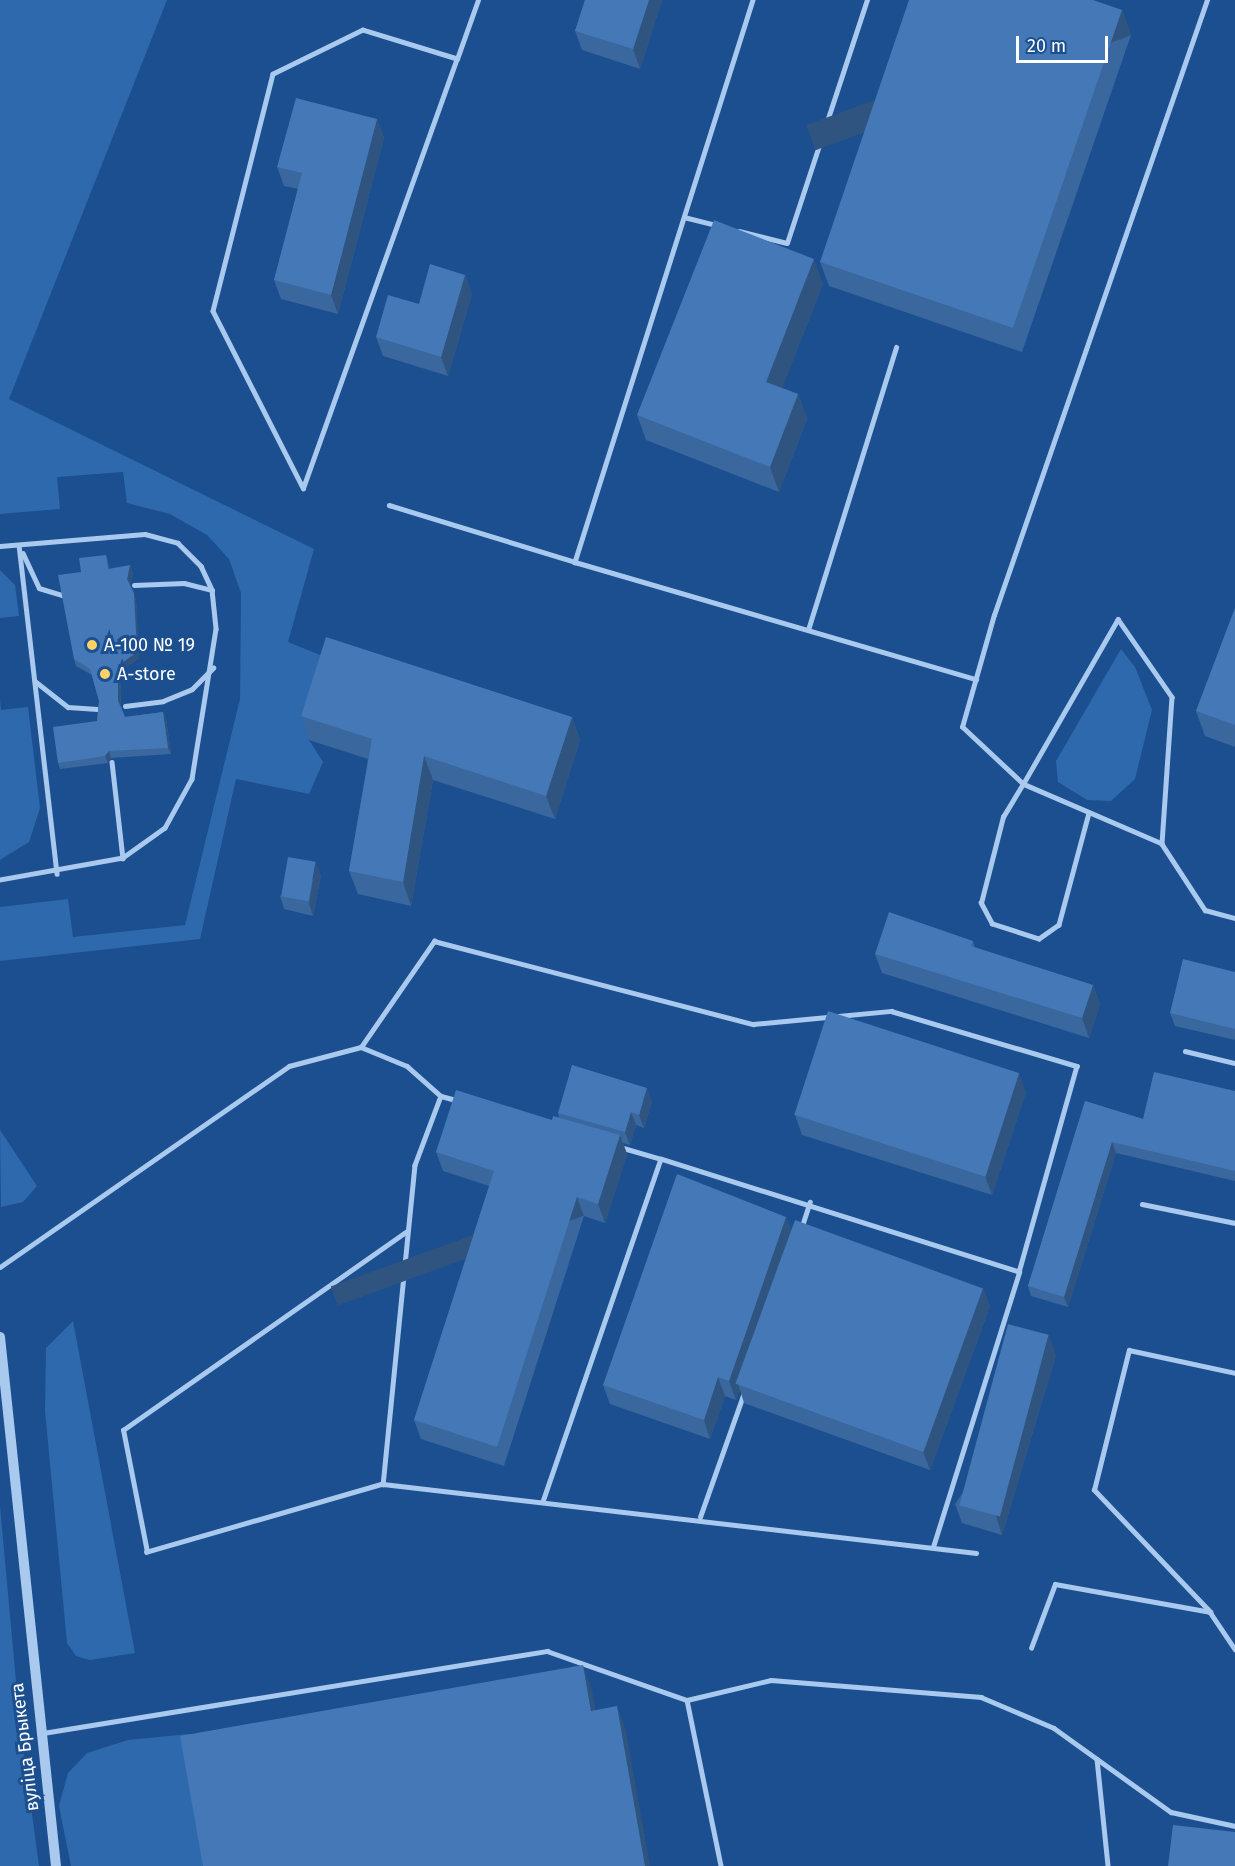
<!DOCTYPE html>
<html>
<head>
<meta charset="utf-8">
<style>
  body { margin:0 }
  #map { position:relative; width:1235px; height:1866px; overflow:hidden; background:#1b4f8f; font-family:"Fira Sans",sans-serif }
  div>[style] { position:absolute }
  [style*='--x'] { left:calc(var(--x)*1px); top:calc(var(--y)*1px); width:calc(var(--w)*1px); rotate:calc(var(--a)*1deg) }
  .green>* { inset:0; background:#2e69ad }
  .service>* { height:4.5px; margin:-2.25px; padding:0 2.25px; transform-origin:2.25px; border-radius:2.25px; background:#a9c9ee }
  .tertiary>* { height:10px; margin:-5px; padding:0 5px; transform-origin:5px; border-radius:5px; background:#a9c9ee }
  .wall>* { inset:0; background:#3a679d }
  .shaded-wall>* { inset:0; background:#305480; transform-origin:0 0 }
  .building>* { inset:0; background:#4478b7; transform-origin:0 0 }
  .dots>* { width:16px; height:16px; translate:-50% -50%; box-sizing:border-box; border:3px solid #1b4f8f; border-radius:50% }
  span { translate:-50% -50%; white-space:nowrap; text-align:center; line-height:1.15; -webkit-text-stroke:6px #1b4f8f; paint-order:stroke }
  .poi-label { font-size:18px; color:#fff }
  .left { translate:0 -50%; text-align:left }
  .street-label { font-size:18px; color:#fff }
  .scale { position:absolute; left:1016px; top:36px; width:92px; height:27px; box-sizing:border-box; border:3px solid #fff; border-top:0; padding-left:8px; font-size:18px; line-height:21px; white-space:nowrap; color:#fff; -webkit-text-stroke:4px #1b4f8f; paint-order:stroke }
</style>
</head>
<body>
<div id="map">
  <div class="green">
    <i style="clip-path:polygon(0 0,167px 0,9px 399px,314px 549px,288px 642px,335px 661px,309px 740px,323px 762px,309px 794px,236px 779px,200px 939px,0 961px,0 907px,68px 899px,73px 937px,185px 925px,240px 699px,241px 593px,229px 559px,207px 535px,170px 514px,127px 503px,123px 472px,57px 477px,60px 509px,0 514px)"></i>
    <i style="clip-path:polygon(0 570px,15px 585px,19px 616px,0 618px)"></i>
    <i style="clip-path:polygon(1121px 649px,1135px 667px,1152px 710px,1135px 779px,1111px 801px,1087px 800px,1058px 782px,1056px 761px)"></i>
    <i style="clip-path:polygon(0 699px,1px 710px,28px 707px,40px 808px,29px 842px,0 860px)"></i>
    <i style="clip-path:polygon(0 1130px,37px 1186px,23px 1202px,1px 1207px)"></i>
    <i style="clip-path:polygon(73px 1321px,135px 1653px,90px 1660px,76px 1656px,67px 1643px,45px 1411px,46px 1348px)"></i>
    <i style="clip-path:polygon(0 1506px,20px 1725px,39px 1866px,0 1866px)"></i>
    <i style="clip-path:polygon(189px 1734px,220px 1866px,71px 1866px,59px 1806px,68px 1773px,87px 1753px,128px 1740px)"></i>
  </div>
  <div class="service">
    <i style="--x:753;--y:0;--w:590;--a:107.57"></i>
    <i style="--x:575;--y:562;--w:418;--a:16.3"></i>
    <i style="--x:457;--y:59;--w:98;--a:-162.9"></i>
    <i style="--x:363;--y:30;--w:100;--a:153.9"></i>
    <i style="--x:273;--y:74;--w:244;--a:104.2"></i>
    <i style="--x:213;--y:311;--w:199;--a:63"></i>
    <i style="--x:303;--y:488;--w:456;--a:-70.3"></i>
    <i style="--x:457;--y:59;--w:63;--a:-70.4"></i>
    <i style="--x:684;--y:217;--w:33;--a:14"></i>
    <i style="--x:739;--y:231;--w:49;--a:14"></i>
    <i style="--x:787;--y:243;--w:256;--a:-71.8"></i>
    <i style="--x:389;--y:505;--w:195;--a:17"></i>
    <i style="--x:19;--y:545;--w:331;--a:83.4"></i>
    <i style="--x:0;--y:546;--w:145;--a:-4.7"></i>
    <i style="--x:145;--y:534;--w:34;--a:15"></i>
    <i style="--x:178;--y:543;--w:33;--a:45"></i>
    <i style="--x:201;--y:566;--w:26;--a:65"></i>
    <i style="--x:212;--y:590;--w:39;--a:84"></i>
    <i style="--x:216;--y:629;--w:152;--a:99.1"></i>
    <i style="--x:192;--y:779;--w:56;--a:118.9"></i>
    <i style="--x:165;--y:828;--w:52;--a:144.5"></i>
    <i style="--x:123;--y:858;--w:125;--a:169.9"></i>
    <i style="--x:23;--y:553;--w:38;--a:65"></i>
    <i style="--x:39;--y:588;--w:24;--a:17"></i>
    <i style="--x:134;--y:585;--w:50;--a:-2.3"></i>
    <i style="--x:184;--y:583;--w:29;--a:14"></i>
    <i style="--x:808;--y:630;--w:296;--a:-72.7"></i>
    <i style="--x:35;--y:681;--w:42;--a:38.2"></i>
    <i style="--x:68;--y:707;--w:29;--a:4"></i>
    <i style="--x:125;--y:706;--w:38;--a:-7"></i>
    <i style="--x:163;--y:701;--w:31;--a:-22"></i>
    <i style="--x:192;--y:689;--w:30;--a:-45"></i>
    <i style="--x:112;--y:762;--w:97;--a:83.5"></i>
    <i style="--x:1089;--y:813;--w:116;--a:105"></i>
    <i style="--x:1059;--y:925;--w:24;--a:145"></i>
    <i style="--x:1039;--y:939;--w:49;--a:-162.3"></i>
    <i style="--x:992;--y:924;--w:24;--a:-118"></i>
    <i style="--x:981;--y:903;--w:89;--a:-75.7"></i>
    <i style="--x:1003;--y:817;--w:39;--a:-59"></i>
    <i style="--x:1023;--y:784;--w:83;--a:-136.9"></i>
    <i style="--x:962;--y:727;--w:116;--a:-74.1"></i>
    <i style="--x:994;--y:615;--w:651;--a:-70.9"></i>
    <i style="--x:1162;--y:844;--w:151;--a:-156.7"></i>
    <i style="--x:1023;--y:784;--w:190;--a:-60.1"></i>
    <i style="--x:1118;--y:619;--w:95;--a:55.3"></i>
    <i style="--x:1172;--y:697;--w:147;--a:93.9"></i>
    <i style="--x:1162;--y:844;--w:79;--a:56.9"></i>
    <i style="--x:1205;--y:910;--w:31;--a:15"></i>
    <i style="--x:361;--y:1047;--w:129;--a:-55.4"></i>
    <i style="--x:434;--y:941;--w:330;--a:14.6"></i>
    <i style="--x:753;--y:1024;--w:139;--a:-5.4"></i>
    <i style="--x:891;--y:1011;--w:194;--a:16.5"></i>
    <i style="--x:1077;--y:1066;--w:214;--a:105.7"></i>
    <i style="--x:1019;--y:1272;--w:375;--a:-162.5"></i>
    <i style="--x:661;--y:1159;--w:362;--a:109"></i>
    <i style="--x:1185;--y:1051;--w:51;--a:13.5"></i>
    <i style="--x:441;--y:1096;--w:16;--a:15"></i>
    <i style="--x:620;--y:1147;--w:43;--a:16.3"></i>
    <i style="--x:1142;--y:1204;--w:95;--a:11.5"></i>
    <i style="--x:802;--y:1226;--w:25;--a:-72"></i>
    <i style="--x:0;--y:1267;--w:352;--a:-34.8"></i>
    <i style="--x:289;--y:1066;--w:74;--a:-14.8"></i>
    <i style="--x:361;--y:1047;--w:50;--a:22.4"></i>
    <i style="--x:407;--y:1066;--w:45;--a:41.4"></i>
    <i style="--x:441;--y:1096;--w:74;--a:110.6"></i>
    <i style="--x:415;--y:1165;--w:321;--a:95.7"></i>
    <i style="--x:383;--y:1484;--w:597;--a:6.64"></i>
    <i style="--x:383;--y:1484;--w:246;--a:163.9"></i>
    <i style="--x:147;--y:1552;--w:124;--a:-101.1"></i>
    <i style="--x:123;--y:1430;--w:345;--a:-35"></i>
    <i style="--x:700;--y:1517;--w:132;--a:-70.5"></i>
    <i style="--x:933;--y:1547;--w:288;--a:-72.6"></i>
    <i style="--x:1210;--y:1612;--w:168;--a:-133.6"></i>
    <i style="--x:1094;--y:1490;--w:144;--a:-76"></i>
    <i style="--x:1129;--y:1350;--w:108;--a:12.2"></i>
    <i style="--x:1031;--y:1648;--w:68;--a:-69.4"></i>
    <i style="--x:1055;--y:1584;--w:158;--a:10.2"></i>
    <i style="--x:1210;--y:1612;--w:45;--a:56"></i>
    <i style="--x:687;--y:1700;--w:86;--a:-13.4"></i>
    <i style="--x:771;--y:1680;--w:211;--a:4.6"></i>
    <i style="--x:981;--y:1697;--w:79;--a:23"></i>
    <i style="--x:1054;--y:1728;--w:144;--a:35.7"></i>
    <i style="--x:1171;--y:1812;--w:66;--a:12.3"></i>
    <i style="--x:43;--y:1733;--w:511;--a:-9.24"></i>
    <i style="--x:547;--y:1651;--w:148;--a:19.3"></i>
    <i style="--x:687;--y:1700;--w:169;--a:78.4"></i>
    <i style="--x:1097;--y:1759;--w:108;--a:84.1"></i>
  </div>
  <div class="tertiary">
    <i style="--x:0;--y:1337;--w:532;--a:83.96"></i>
  </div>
  <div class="wall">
    <i style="clip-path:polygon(585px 0,662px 0,640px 69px,582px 50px,575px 31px)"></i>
    <i style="clip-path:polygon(1122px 10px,1131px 35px,1022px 352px,829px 286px,820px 262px)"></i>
    <i style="clip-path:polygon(377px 119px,384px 138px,338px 314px,281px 299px,274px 280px,298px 189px,284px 186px,277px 167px)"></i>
    <i style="clip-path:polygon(465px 275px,472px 294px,448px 376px,383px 356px,376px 337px)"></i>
    <i style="clip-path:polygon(823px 284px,782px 388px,798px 394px,807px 419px,779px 492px,646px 440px,637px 415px)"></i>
    <i style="clip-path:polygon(106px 555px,108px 562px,109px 569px,133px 572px,130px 585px,136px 600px,139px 658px,120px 672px,121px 706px,125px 717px,163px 712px,166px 718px,171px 754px,111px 758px,108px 763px,60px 769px,58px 763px,97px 721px,99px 701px,92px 675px,76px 666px,74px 659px,81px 572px)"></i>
    <i style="clip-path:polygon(1235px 608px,1235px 747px,1205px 736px,1196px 711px)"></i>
    <i style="clip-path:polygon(301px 716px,572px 717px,580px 740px,555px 819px,433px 780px,411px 906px,358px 894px,349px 871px,368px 759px,309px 740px)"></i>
    <i style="clip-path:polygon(321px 875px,313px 916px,284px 909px,280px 896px)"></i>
    <i style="clip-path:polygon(973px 941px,975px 948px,1093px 985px,1100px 1004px,1089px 1038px,882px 973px,875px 954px)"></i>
    <i style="clip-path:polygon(1235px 972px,1235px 1040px,1175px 1026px,1170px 1013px)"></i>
    <i style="clip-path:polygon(1235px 1091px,1235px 1181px,1116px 1153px,1068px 1307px,1031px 1296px,1028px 1286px,1085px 1101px,1143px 1119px)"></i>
    <i style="clip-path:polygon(1026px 1092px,992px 1195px,802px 1135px,795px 1115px)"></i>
    <i style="clip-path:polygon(652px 1101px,644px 1128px,636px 1125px,630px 1145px,623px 1143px,627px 1154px,605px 1223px,584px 1216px,504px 1466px,421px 1439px,414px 1420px,489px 1186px,443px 1171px,436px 1152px,552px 1120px,559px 1117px,558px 1113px)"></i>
    <i style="clip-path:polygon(786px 1217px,791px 1230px,990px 1306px,930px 1470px,744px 1403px,740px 1390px,736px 1400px,725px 1396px,710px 1439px,610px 1404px,603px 1385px)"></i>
    <i style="clip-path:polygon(1056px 1355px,1002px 1535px,962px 1523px,955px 1504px)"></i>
  </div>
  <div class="shaded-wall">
    <i style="clip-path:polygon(649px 0,662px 0,640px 69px,633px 49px)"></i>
    <i style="left:1122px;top:10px;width:27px;height:336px;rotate:70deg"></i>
    <i style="clip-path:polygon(377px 119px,384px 138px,338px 314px,331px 295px)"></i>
    <i style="clip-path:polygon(814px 259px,823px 284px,775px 407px,766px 382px)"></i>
    <i style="clip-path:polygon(465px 275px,472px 294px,448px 376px,441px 357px)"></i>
    <i style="clip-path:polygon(798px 394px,807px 419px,779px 492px,770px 467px)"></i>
    <i style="clip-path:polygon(130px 565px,133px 572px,130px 586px,127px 579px)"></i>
    <i style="clip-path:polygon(134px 593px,136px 600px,139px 658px,120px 672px,121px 707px,118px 701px,118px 666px)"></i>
    <i style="clip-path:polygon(163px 712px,166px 718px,171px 754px,168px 748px)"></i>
    <i style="clip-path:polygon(572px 717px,580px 740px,555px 819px,546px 796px)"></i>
    <i style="clip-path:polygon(109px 751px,111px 758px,108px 763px,105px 756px)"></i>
    <i style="clip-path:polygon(424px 756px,433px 780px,411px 906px,403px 882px)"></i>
    <i style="clip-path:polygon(316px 862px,321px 875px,313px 916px,309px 903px)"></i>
    <i style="clip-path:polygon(1093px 985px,1100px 1004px,1089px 1038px,1082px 1018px)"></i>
    <i style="clip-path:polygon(1019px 1072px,1026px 1092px,992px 1195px,985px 1176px)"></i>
    <i style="clip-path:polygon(647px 1088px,652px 1101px,644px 1128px,639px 1115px)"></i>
    <i style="clip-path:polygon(631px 1112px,636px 1125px,630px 1145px,625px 1132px)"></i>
    <i style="clip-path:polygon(620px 1135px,627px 1154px,605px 1223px,598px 1204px)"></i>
    <i style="clip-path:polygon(1112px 1142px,1116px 1153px,1068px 1307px,1064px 1297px)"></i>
    <i style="left:577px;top:1197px;width:20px;height:262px;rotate:70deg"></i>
    <i style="clip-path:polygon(786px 1217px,793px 1236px,738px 1384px,740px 1390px,736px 1400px,729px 1381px)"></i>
    <i style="clip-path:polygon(983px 1287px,990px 1306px,930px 1470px,923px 1451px)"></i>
    <i style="clip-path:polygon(1049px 1335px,1056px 1355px,1002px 1535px,996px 1516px)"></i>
    <i style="clip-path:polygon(718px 1377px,725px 1396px,710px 1439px,704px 1420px)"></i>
    <i style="clip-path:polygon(583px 1665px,592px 1690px,600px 1735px,591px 1711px)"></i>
    <i style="clip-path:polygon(617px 1706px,626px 1731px,650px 1866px,645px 1866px)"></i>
  </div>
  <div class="building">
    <i style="clip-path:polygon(585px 0,649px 0,633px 49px,575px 31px)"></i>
    <i style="clip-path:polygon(909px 0,1093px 0,1122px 10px,1013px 328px,820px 262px)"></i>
    <i style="clip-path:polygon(296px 98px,377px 119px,331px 295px,274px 280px,302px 173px,277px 167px)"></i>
    <i style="clip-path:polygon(714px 220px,814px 259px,766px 382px,798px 394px,770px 467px,637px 415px)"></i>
    <i style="clip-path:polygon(430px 264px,465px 275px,441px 357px,376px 337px,388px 295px,419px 304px)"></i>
    <i style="clip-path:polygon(106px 555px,108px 569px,130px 565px,127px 579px,134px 593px,137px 652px,118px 666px,118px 701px,125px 717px,163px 712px,168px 748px,109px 751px,105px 756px,58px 763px,53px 727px,97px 721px,99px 701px,90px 669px,74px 659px,58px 575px,81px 572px,79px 558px)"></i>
    <i style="clip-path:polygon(1235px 608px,1235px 725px,1196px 711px)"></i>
    <i style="clip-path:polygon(326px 637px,572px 717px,546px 796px,424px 756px,403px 882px,349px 871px,372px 739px,301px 716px)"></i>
    <i style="left:288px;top:857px;width:28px;height:40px;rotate:10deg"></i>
    <i style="clip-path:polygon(889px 912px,973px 941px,971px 946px,1093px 985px,1082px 1018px,875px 954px)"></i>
    <i style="clip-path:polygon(1183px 959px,1235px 972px,1235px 1029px,1170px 1013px)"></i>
    <i style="left:828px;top:1011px;width:201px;height:109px;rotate:18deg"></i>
    <i style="clip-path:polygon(572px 1065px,647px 1088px,639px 1115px,631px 1112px,625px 1132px,558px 1113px)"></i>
    <i style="clip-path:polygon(1154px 1072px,1235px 1091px,1235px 1171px,1112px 1142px,1064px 1297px,1028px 1286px,1085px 1101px,1143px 1119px)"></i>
    <i style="clip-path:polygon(456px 1090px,552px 1120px,553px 1116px,620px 1135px,598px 1204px,577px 1197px,497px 1447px,414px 1420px,494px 1171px,436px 1152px)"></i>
    <i style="clip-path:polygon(677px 1174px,786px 1217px,729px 1381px,718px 1377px,704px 1420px,603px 1385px)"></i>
    <i style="left:795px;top:1220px;width:200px;height:174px;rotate:20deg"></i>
    <i style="left:1008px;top:1324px;width:42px;height:188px;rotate:15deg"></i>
    <i style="clip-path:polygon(583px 1665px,591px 1711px,617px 1706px,645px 1866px,203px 1866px,180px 1736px)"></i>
    <i style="clip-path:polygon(1173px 1825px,1235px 1832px,1235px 1866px,1168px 1866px)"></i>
  </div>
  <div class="dots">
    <i style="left:92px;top:645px;background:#ffd166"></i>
    <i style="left:105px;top:674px;background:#ffd166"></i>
  </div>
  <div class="poi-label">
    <span class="left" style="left:104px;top:645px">А-100 № 19</span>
    <span class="left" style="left:117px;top:674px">А-store</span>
  </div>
  <div class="street-label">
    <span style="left:25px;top:1747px;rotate:-97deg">вуліца Брыкета</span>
  </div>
  <div class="scale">20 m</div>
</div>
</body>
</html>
